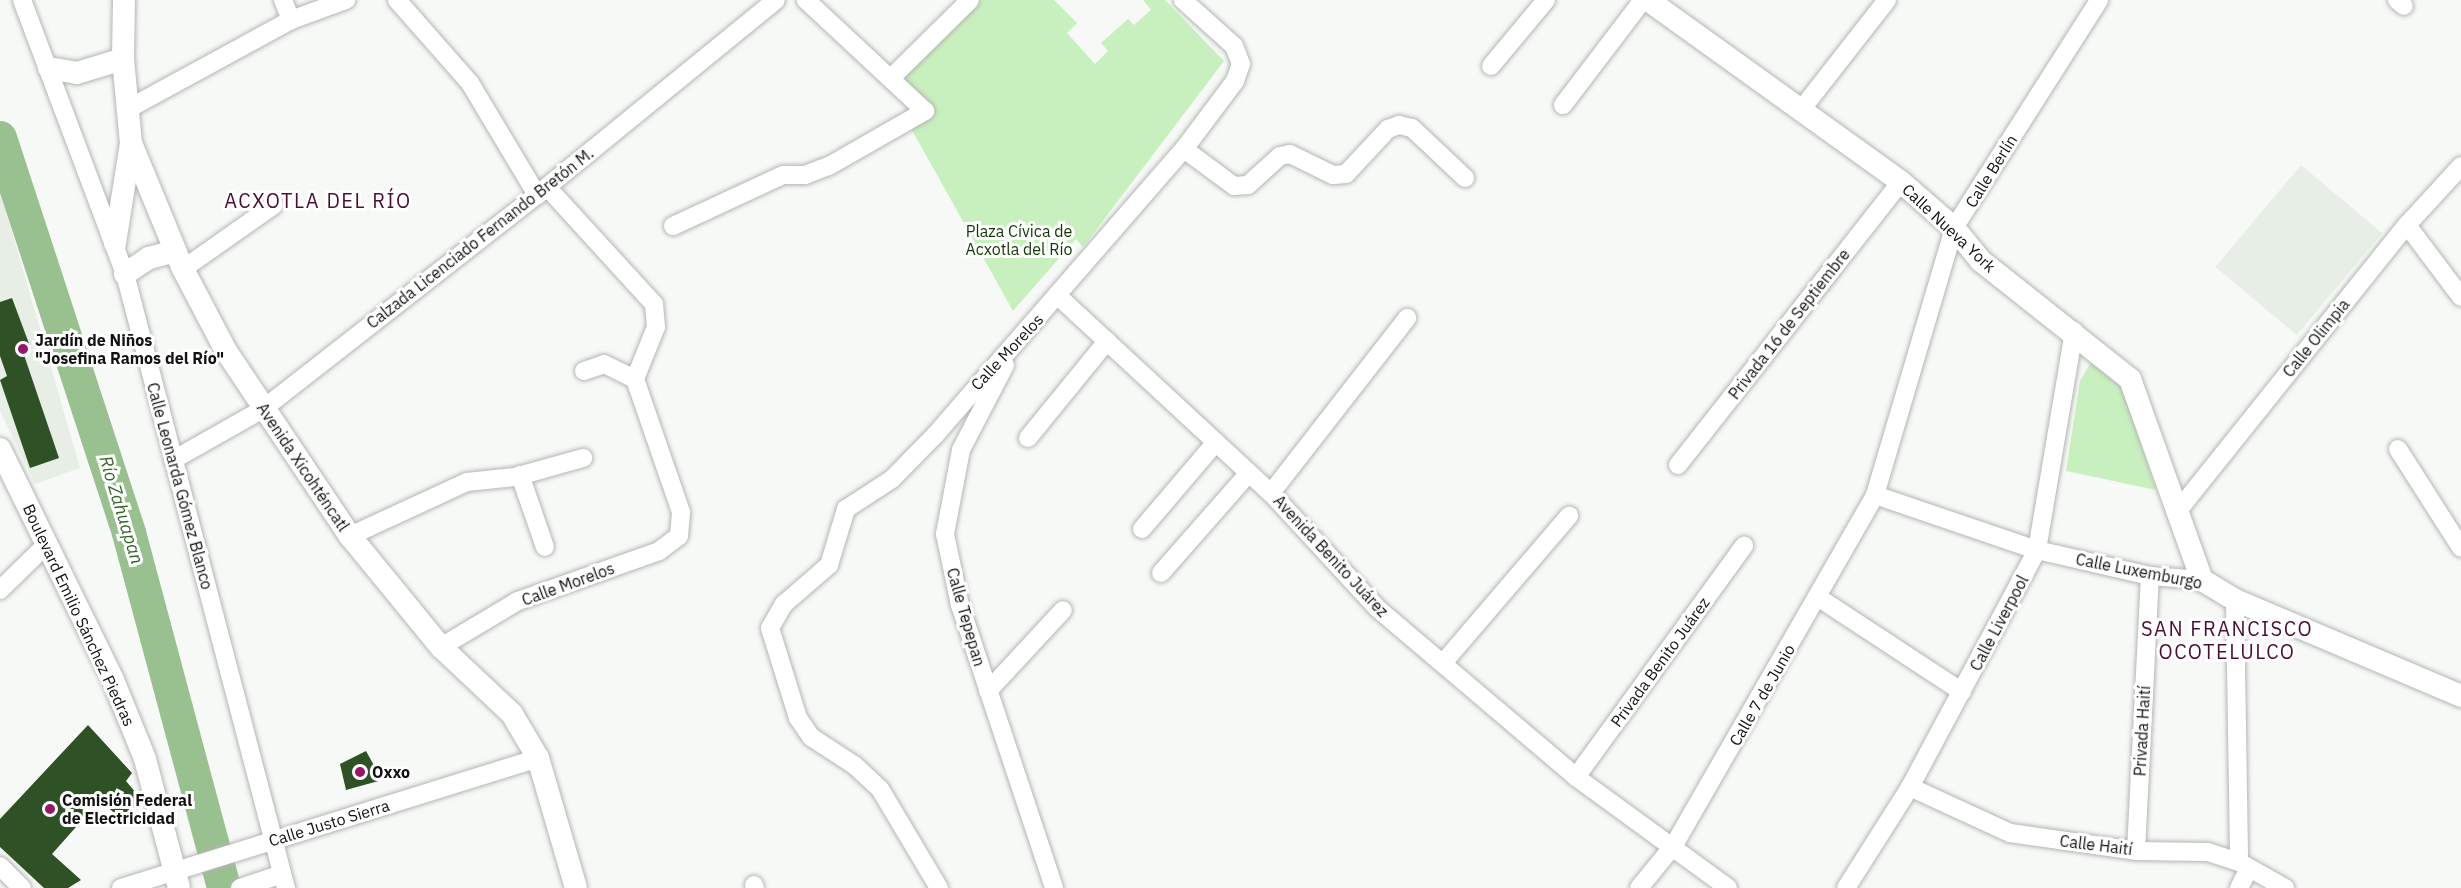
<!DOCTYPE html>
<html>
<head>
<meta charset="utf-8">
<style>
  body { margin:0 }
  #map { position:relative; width:2461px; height:888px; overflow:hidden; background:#f6f9f6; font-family:"IBM Plex Sans",sans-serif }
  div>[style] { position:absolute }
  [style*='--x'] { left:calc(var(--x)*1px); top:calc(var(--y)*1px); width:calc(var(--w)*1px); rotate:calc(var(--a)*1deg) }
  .built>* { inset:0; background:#e7eee5; transform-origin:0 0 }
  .green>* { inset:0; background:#c8f0be }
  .river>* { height:34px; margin:-17px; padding:0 17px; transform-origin:17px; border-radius:17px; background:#99c08f }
  .building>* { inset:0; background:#2e5125 }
  .roads { filter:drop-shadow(0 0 2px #b3b6b2) drop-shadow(0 0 2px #b3b6b2) }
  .minor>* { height:18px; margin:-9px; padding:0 9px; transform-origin:9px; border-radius:9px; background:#fff }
  .tertiary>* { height:22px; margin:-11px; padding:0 11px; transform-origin:11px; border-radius:11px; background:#fff }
  .dots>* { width:16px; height:16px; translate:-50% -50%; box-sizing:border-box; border:3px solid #fff; border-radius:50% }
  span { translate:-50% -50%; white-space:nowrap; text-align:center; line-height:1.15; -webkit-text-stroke:6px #fff; paint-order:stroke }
  .street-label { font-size:16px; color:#111211 }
  .park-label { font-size:16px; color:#123805 }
  .poi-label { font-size:16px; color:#111211; font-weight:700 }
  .left { translate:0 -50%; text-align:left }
  .water-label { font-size:18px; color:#346626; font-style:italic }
  .quarter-label { font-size:20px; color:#4c0e32; letter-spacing:1.5px }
</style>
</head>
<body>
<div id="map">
  <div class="built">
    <i style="left:2301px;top:165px;width:106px;height:133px;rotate:40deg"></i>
    <i style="clip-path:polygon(0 190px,80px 468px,35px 484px,0 411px)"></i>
  </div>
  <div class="green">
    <i style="clip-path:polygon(978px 0,1054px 0,1077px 23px,1067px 33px,1095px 64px,1108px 51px,1101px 43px,1128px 19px,1134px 25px,1151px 10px,1143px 0,1165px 0,1224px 61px,1083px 247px,1076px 239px,1013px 311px,908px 123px,905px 72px)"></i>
    <i style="clip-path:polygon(2090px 364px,2099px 366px,2123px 388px,2156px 490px,2066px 471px,2080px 381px)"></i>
  </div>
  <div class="river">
    <i style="--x:0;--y:138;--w:416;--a:71.9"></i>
    <i style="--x:129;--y:533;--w:367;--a:75"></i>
  </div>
  <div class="building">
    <i style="clip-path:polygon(12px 298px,31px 349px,23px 352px,59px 458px,30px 468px,0 380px,7px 376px,0 356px,0 302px)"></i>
    <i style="clip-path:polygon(88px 725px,132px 773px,126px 781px,141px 799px,123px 821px,100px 800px,52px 854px,81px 880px,68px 888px,44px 888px,0 847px,0 819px)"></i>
    <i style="clip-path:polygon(366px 751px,382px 780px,346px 790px,340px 764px)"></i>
  </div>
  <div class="roads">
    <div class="minor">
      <i style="--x:22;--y:0;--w:293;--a:69.4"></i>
      <i style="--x:125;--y:274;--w:635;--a:75.31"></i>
      <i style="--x:283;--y:0;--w:22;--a:68"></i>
      <i style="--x:397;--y:0;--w:111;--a:48.7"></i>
      <i style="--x:470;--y:83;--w:131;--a:59.1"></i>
      <i style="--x:2397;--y:0;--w:9;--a:41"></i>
      <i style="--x:1491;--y:66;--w:86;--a:-50.2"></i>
      <i style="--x:893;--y:76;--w:108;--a:-44.6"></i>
      <i style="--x:1563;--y:105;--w:132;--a:-52.7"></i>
      <i style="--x:126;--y:110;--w:188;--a:-28.6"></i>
      <i style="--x:291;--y:20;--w:59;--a:-20"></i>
      <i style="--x:1801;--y:110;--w:140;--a:-52"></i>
      <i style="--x:1184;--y:149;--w:62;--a:36.5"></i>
      <i style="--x:1234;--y:186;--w:14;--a:-4"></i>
      <i style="--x:1248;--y:185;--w:43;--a:-42.2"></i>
      <i style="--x:1280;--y:156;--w:10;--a:-11"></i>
      <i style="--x:1290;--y:154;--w:48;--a:26"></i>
      <i style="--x:1333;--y:175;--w:13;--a:-4"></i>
      <i style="--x:1346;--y:174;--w:62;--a:-47"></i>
      <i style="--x:1388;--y:129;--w:12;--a:-20"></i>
      <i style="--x:1399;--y:125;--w:13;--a:13"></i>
      <i style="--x:1412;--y:128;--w:73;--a:43.3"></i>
      <i style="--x:547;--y:187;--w:159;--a:47.6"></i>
      <i style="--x:654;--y:304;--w:23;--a:85"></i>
      <i style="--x:656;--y:327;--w:56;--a:112"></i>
      <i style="--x:2407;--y:225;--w:90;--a:53.1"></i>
      <i style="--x:673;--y:226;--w:121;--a:-24.9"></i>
      <i style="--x:783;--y:175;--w:22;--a:0"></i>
      <i style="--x:805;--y:175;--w:26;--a:-21"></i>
      <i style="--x:829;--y:166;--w:111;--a:-29.8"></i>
      <i style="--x:925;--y:111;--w:163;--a:-137"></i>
      <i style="--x:183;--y:269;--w:111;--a:-35.1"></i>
      <i style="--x:1058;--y:296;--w:290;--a:42.8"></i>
      <i style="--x:1271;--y:493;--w:156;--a:47.3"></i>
      <i style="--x:1377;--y:608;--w:261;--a:40.3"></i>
      <i style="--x:1576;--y:777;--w:188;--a:36.1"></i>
      <i style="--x:1005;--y:365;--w:96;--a:117.4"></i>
      <i style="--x:961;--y:450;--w:86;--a:100.8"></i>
      <i style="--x:945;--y:534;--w:73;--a:78.1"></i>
      <i style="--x:960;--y:605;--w:298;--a:71.6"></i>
      <i style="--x:584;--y:371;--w:21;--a:-19"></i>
      <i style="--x:604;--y:364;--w:34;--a:26"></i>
      <i style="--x:1028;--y:438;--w:125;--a:-50.8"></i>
      <i style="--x:2398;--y:449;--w:117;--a:57.5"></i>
      <i style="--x:173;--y:460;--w:103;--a:-29.5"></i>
      <i style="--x:263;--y:409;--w:348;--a:-38"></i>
      <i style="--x:537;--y:195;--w:308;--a:-39.2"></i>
      <i style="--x:1678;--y:465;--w:360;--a:-51.8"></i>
      <i style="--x:520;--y:475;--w:76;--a:70.9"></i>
      <i style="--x:1271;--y:493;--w:222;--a:-52.1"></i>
      <i style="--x:1875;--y:495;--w:171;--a:18.8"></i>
      <i style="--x:2037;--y:550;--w:116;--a:13"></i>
      <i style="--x:2150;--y:576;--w:52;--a:4.4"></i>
      <i style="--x:2176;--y:513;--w:369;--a:-51.3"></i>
      <i style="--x:2407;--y:225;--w:80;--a:-47.5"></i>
      <i style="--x:1142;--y:529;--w:114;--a:-49.6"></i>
      <i style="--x:350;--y:536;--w:129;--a:-24.8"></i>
      <i style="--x:467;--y:482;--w:48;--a:-5.9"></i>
      <i style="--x:515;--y:477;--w:71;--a:-15.6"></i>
      <i style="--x:1161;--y:573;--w:133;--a:-48.7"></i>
      <i style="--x:0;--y:590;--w:64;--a:-44.4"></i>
      <i style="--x:1819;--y:598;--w:171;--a:33.3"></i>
      <i style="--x:2235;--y:600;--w:262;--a:89.1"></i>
      <i style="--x:441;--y:647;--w:90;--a:-30.9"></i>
      <i style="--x:518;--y:601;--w:150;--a:-19.5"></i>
      <i style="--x:659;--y:551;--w:25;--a:-37"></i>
      <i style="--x:679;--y:536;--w:24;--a:-85"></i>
      <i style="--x:681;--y:512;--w:141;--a:-109.1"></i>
      <i style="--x:1443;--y:663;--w:194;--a:-49.4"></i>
      <i style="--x:988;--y:691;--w:110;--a:-47.2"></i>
      <i style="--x:1576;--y:777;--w:286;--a:-54"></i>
      <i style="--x:1910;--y:787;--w:110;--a:24.7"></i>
      <i style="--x:2010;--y:833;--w:127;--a:8.1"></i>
      <i style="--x:2136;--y:851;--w:72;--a:0.8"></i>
      <i style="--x:2208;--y:852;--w:33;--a:18"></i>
      <i style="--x:2239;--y:862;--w:53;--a:29.5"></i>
      <i style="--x:2136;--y:851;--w:275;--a:-87.1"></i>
      <i style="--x:0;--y:866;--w:31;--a:45"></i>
      <i style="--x:754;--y:885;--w:3;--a:72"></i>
      <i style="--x:121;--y:888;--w:437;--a:-17.3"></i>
      <i style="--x:240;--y:888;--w:44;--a:-18.4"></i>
      <i style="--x:939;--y:888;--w:115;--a:-120.8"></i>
      <i style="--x:880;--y:789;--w:35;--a:-137"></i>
      <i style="--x:854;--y:765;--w:51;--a:-146.9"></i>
      <i style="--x:811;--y:737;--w:23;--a:-124"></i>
      <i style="--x:798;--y:718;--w:94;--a:-107.3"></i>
      <i style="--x:770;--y:628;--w:28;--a:-60"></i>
      <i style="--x:784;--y:604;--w:60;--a:-40.9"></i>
      <i style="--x:829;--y:565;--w:59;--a:-73.1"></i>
      <i style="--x:846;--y:509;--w:55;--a:-33.1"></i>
      <i style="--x:892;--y:479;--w:63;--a:-45.6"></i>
      <i style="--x:936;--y:434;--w:378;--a:-49"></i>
      <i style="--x:1184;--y:149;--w:85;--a:-53.1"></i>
      <i style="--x:1235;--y:81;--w:18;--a:-71"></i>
      <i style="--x:1241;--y:64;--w:19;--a:-111"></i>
      <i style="--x:1234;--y:46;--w:69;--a:-138"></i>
      <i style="--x:1639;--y:888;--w:55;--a:-50.9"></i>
      <i style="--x:1674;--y:845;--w:404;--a:-60.1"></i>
      <i style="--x:1875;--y:495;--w:278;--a:-73.5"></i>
      <i style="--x:1954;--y:228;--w:270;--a:-57.5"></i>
      <i style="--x:1846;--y:888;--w:120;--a:-57.6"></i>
      <i style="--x:1910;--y:787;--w:269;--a:-61.8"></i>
      <i style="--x:2037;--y:550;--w:222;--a:-80.4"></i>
      <i style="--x:2239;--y:888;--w:22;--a:-63"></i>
    </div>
    <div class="tertiary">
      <i style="--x:124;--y:0;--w:59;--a:91"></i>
      <i style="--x:123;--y:59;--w:84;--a:84.6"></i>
      <i style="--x:131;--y:143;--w:136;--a:67.6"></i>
      <i style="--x:183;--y:269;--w:93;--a:62.3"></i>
      <i style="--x:226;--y:351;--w:223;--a:56.2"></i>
      <i style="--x:350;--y:536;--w:144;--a:50.7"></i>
      <i style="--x:441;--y:647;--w:98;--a:43.3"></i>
      <i style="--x:512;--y:714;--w:51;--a:59.4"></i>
      <i style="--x:538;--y:758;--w:135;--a:73.7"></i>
      <i style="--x:1648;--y:0;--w:312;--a:35.7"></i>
      <i style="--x:1901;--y:182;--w:70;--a:41"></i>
      <i style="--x:1954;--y:228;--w:43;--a:50.7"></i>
      <i style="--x:1981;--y:261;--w:190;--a:38.4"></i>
      <i style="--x:2130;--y:379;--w:214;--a:70.3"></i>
      <i style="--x:2202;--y:580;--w:39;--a:31"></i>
      <i style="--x:2235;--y:600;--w:246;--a:23"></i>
      <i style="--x:49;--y:68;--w:28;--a:10"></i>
      <i style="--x:77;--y:73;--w:48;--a:-16.9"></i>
      <i style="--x:115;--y:243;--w:101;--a:-80.9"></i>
      <i style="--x:125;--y:274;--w:29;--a:-34"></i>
      <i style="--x:149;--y:258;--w:27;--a:-15"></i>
      <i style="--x:0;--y:449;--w:257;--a:63.9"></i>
      <i style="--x:113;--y:680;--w:85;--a:67.9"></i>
      <i style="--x:145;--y:759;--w:133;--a:75.2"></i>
    </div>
  </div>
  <div class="dots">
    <i style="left:23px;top:349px;background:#9a1468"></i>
    <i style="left:360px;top:772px;background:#9a1468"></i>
    <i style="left:50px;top:809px;background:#9a1468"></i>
  </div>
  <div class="street-label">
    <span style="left:1991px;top:171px;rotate:-58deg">Calle Berlín</span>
    <span style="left:1949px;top:228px;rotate:43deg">Calle Nueva York</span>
    <span style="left:480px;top:238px;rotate:-38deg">Calzada Licenciado Fernando Bretón M.</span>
    <span style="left:1789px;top:324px;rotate:-52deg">Privada 16 de Septiembre</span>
    <span style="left:2316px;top:338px;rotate:-51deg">Calle Olimpia</span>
    <span style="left:1007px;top:352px;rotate:-47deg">Calle Morelos</span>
    <span style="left:303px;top:467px;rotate:56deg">Avenida Xicohténcatl</span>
    <span style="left:180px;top:486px;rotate:75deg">Calle Leonarda Gómez Blanco</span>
    <span style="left:1331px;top:556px;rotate:47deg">Avenida Benito Juárez</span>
    <span style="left:2139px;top:571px;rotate:11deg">Calle Luxemburgo</span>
    <span style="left:568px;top:584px;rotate:-20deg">Calle Morelos</span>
    <span style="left:79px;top:615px;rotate:65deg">Boulevard Emilio Sánchez Piedras</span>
    <span style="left:966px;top:617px;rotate:74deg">Calle Tepepan</span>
    <span style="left:1999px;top:623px;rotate:-62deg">Calle Liverpool</span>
    <span style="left:1660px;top:662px;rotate:-54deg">Privada Benito Juárez</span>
    <span style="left:1762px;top:695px;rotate:-60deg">Calle 7 de Junio</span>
    <span style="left:2142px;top:731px;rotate:-87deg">Privada Haití</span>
    <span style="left:329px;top:823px;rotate:-17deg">Calle Justo Sierra</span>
    <span style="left:2096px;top:845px;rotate:7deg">Calle Haití</span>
  </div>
  <div class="park-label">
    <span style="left:1019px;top:240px">Plaza Cívica de<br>Acxotla del Río</span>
  </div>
  <div class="poi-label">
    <span class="left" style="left:35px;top:349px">Jardín de Niños<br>"Josefina Ramos del Río"</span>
    <span class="left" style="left:372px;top:772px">Oxxo</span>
    <span class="left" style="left:62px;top:809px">Comisión Federal<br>de Electricidad</span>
  </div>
  <div class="water-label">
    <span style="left:121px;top:510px;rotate:73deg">Río Zahuapan</span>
  </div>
  <div class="quarter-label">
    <span style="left:318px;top:200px">ACXOTLA DEL RÍO</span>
    <span style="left:2227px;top:640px">SAN FRANCISCO<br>OCOTELULCO</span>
  </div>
</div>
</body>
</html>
